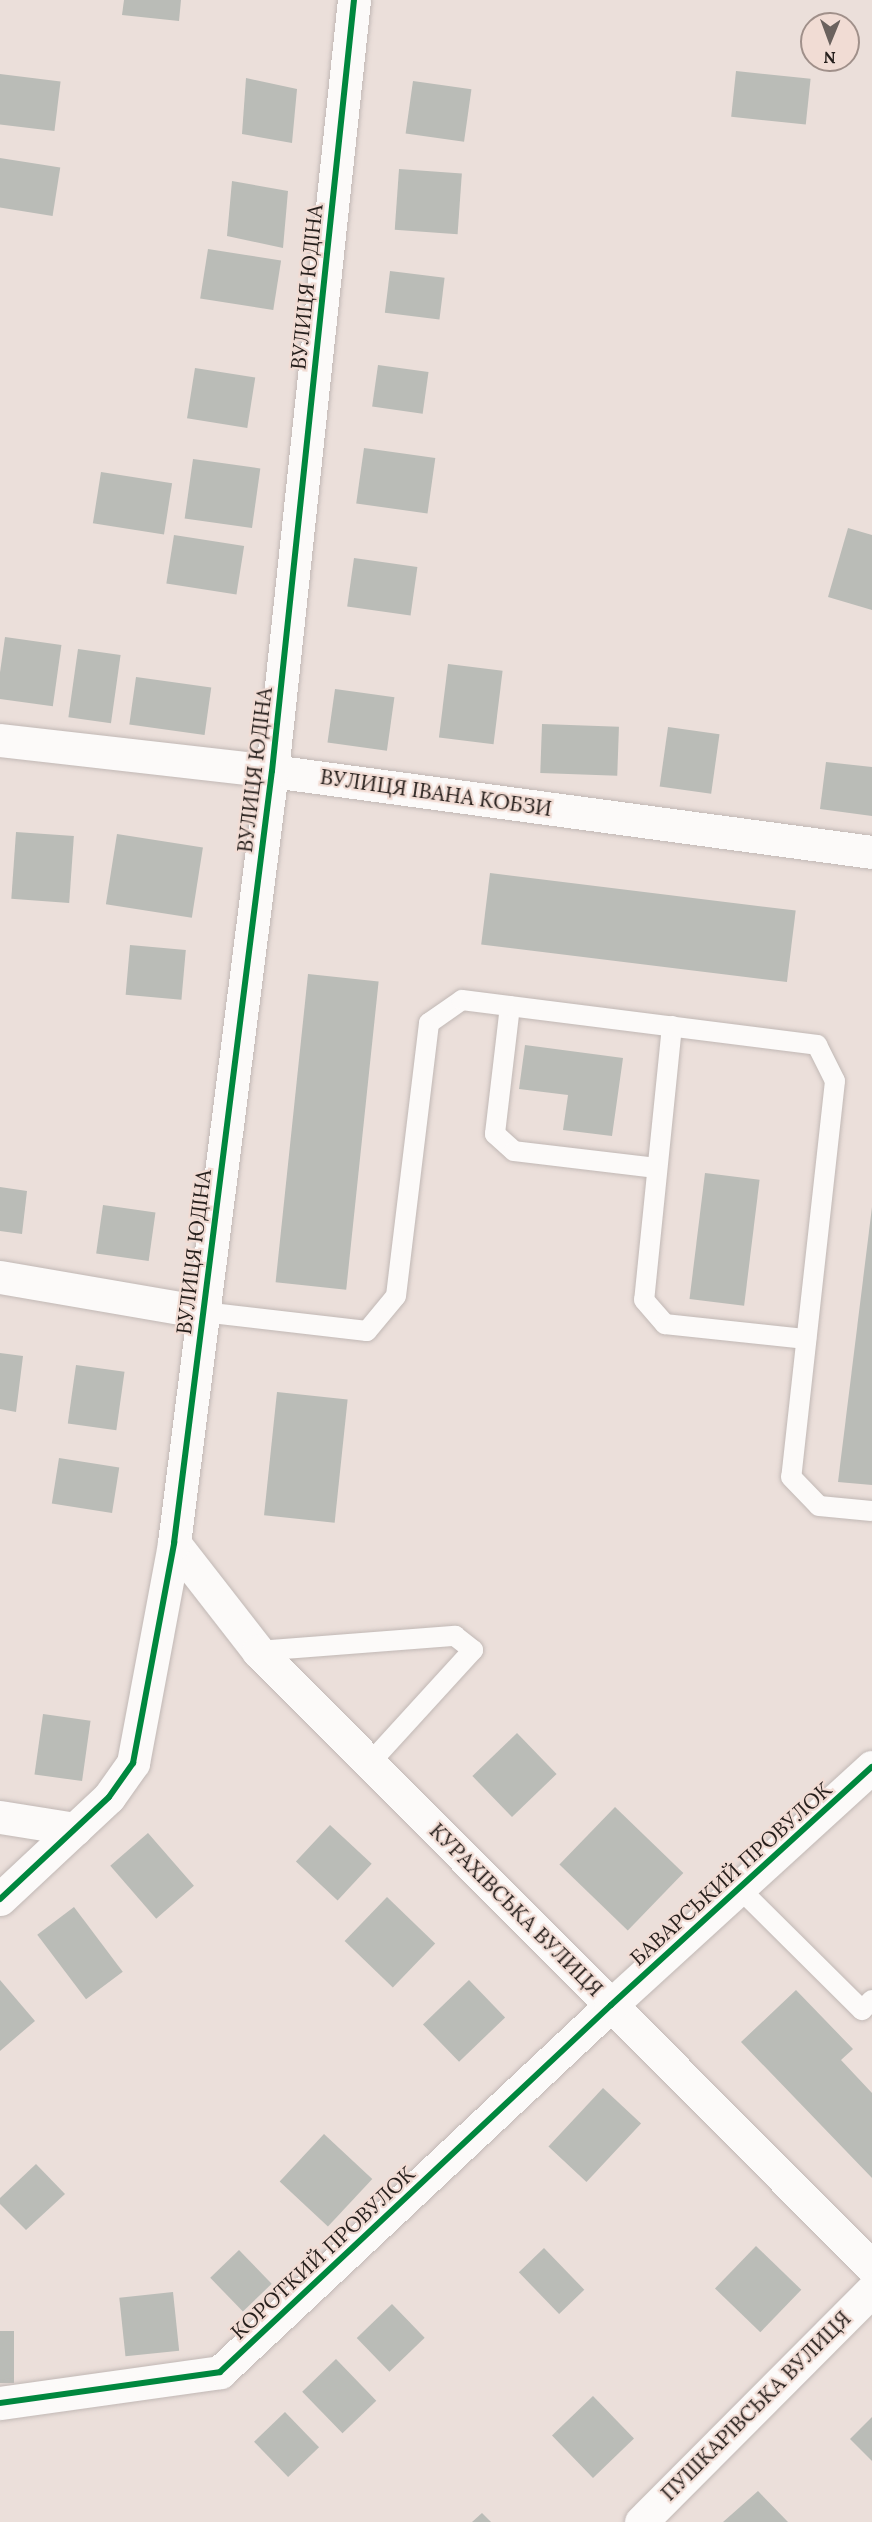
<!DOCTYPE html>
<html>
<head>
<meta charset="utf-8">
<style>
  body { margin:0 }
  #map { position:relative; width:872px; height:2522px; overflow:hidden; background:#ebdfda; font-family:Lora,serif }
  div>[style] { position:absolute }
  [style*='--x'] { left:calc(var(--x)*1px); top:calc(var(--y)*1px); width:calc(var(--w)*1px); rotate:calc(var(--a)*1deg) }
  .building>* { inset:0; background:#babcb7; transform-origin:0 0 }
  .roads { filter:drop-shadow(0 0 2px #c1b8b5) drop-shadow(0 0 2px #c1b8b5) }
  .lane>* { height:20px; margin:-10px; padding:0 10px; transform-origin:10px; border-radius:10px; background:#fcfaf9 }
  .street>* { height:33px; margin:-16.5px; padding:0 16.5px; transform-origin:16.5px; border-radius:16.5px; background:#fcfaf9 }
  .cycleway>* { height:6px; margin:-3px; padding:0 3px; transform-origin:3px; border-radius:3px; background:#00873e }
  span { translate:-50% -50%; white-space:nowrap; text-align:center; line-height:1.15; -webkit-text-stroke:4.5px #f1dcd4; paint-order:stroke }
  .street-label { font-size:21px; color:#261f1c }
  .north { position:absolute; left:800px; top:12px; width:60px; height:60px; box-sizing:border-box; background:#f1dcd4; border:2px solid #a0908a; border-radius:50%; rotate:181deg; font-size:16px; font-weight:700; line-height:24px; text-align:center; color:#261f1c }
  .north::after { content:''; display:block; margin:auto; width:21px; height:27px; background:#6b625e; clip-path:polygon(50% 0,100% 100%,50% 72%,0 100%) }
</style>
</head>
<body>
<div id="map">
  <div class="building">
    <i style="clip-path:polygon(124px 0,181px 0,179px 21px,122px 15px)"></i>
    <i style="left:736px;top:71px;width:75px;height:46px;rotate:6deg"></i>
    <i style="left:0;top:74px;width:61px;height:50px;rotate:7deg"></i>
    <i style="clip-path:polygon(246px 78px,297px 89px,292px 143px,242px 134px)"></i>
    <i style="left:413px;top:81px;width:59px;height:53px;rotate:8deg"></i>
    <i style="left:0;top:158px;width:61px;height:49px;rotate:9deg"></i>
    <i style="left:399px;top:169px;width:63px;height:61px;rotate:4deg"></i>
    <i style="clip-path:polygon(232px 181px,288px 191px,283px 248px,227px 236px)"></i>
    <i style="left:208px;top:249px;width:74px;height:50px;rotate:9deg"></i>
    <i style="left:390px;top:271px;width:55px;height:42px;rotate:7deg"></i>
    <i style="left:378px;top:365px;width:51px;height:42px;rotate:8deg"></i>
    <i style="left:195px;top:368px;width:61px;height:51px;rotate:9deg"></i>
    <i style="left:364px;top:448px;width:72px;height:56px;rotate:8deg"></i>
    <i style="left:193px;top:459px;width:68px;height:60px;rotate:8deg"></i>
    <i style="left:101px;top:472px;width:72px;height:52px;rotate:9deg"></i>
    <i style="clip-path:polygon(848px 528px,872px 535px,872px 610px,828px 597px)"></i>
    <i style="left:174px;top:535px;width:71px;height:49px;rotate:9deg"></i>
    <i style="left:354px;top:558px;width:64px;height:49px;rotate:8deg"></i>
    <i style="left:5px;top:637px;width:57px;height:62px;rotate:8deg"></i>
    <i style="left:78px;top:649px;width:43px;height:69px;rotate:8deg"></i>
    <i style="left:448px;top:664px;width:55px;height:74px;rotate:7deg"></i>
    <i style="left:136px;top:677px;width:76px;height:48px;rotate:8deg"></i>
    <i style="left:335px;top:689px;width:60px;height:54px;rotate:8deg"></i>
    <i style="left:542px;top:724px;width:77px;height:49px;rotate:2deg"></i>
    <i style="left:668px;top:727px;width:52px;height:60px;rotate:8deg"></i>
    <i style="clip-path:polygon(826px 762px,872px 767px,872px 816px,820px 809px)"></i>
    <i style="left:16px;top:832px;width:58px;height:67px;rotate:4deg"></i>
    <i style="left:117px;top:834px;width:87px;height:71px;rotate:9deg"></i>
    <i style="left:490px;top:873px;width:308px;height:72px;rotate:7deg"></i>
    <i style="left:130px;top:945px;width:56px;height:50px;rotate:5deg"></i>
    <i style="left:308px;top:974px;width:71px;height:310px;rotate:6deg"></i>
    <i style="clip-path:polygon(525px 1045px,623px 1058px,612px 1136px,563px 1130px,568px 1095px,519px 1089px)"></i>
    <i style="left:705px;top:1173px;width:55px;height:127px;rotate:7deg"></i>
    <i style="clip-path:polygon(0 1187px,27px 1191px,22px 1234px,0 1231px)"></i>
    <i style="left:103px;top:1205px;width:53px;height:49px;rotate:8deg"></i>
    <i style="clip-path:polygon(872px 1207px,872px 1485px,838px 1482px)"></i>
    <i style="clip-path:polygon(0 1353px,23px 1356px,16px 1412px,0 1409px)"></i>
    <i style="left:76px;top:1365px;width:49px;height:59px;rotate:8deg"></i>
    <i style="left:277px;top:1392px;width:71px;height:124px;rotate:6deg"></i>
    <i style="left:59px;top:1458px;width:61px;height:46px;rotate:9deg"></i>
    <i style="left:43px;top:1714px;width:48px;height:61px;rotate:8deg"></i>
    <i style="left:517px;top:1733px;width:57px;height:62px;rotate:46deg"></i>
    <i style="left:615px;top:1807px;width:95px;height:80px;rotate:44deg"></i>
    <i style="left:330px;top:1825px;width:57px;height:50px;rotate:43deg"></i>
    <i style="left:148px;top:1833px;width:70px;height:50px;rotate:49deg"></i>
    <i style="left:387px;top:1897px;width:67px;height:61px;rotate:44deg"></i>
    <i style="left:74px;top:1907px;width:81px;height:46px;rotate:53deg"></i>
    <i style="clip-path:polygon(0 1980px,35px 2021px,0 2051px)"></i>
    <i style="left:469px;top:1980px;width:52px;height:64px;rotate:46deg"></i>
    <i style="clip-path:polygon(796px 1990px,853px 2049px,841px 2060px,872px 2093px,872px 2178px,741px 2042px)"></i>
    <i style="left:603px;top:2088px;width:52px;height:80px;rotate:43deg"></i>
    <i style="left:324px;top:2134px;width:66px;height:65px;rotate:43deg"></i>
    <i style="clip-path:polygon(36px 2164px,65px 2194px,26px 2230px,0 2204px,0 2198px)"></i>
    <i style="left:756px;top:2246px;width:63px;height:59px;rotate:44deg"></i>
    <i style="left:544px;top:2248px;width:58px;height:35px;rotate:46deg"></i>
    <i style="left:239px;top:2250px;width:47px;height:40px;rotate:46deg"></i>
    <i style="left:173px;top:2292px;width:59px;height:54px;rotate:84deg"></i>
    <i style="left:392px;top:2304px;width:47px;height:49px;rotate:46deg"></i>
    <i style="left:0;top:2331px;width:14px;height:52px"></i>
    <i style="left:336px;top:2359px;width:58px;height:47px;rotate:46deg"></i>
    <i style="left:593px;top:2396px;width:59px;height:57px;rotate:46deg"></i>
    <i style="left:285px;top:2412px;width:49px;height:43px;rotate:46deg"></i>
    <i style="clip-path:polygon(872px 2417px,872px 2461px,850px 2439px)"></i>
    <i style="clip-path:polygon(758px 2491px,788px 2522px,723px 2522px)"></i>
    <i style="clip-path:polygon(482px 2513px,491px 2522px,472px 2522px)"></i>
  </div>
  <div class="roads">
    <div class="lane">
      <i style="--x:510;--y:1006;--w:129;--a:96.7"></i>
      <i style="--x:495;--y:1134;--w:25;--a:42"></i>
      <i style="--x:514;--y:1151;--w:144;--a:6.8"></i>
      <i style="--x:672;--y:1026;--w:275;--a:95.8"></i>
      <i style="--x:644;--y:1300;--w:32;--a:49"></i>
      <i style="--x:665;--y:1324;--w:142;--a:6.1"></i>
      <i style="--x:203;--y:1312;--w:165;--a:6.6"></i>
      <i style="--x:367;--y:1331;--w:45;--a:-50.4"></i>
      <i style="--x:396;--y:1296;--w:275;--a:-83.1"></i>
      <i style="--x:429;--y:1023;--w:40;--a:-34.9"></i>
      <i style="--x:462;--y:1000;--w:358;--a:7.2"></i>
      <i style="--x:817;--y:1045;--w:40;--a:63.4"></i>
      <i style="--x:835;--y:1081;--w:398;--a:96.3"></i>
      <i style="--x:791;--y:1477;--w:40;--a:46"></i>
      <i style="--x:819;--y:1506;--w:53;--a:5.4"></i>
      <i style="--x:258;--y:1651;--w:198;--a:-4.4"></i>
      <i style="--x:455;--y:1636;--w:23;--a:38"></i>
      <i style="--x:473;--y:1650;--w:154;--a:132.4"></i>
      <i style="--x:740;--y:1889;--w:172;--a:44.8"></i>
      <i style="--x:862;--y:2010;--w:14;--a:-45"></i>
    </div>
    <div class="street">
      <i style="--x:0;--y:740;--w:274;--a:6.5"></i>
      <i style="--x:272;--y:771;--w:605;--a:7.69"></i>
      <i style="--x:0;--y:1277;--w:206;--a:9.8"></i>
      <i style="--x:174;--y:1543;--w:137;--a:52.1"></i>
      <i style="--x:258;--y:1651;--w:870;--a:45.09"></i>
      <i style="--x:0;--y:1817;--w:76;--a:9.1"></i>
      <i style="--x:0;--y:1899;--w:149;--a:-43.1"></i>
      <i style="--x:109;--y:1797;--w:42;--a:-54.8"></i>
      <i style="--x:133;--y:1763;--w:224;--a:-79.4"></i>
      <i style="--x:174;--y:1543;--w:778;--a:-82.77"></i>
      <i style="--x:272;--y:771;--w:775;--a:-83.93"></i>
      <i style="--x:0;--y:2403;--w:222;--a:-8"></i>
      <i style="--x:220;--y:2372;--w:536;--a:-43.19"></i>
      <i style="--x:611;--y:2005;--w:353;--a:-42.4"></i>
      <i style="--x:641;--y:2522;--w:327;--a:-45.1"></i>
    </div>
  </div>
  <div class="cycleway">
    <i style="--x:0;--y:1899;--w:149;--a:-43.1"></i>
    <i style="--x:109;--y:1797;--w:42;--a:-54.8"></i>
    <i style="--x:133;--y:1763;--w:224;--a:-79.4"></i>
    <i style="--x:174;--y:1543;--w:778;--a:-82.77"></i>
    <i style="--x:272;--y:771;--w:775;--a:-83.93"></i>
    <i style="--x:0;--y:2403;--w:222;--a:-8"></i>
    <i style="--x:220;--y:2372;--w:536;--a:-43.19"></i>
    <i style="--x:611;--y:2005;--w:353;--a:-42.4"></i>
  </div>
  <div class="street-label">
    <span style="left:307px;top:287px;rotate:-84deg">ВУЛИЦЯ ЮДІНА</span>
    <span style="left:255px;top:770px;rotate:-83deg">ВУЛИЦЯ ЮДІНА</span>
    <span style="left:436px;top:793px;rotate:8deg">ВУЛИЦЯ ІВАНА КОБЗИ</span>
    <span style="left:194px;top:1252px;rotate:-83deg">ВУЛИЦЯ ЮДІНА</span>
    <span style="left:731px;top:1874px;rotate:-42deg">БАВАРСЬКИЙ ПРОВУЛОК</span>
    <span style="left:516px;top:1910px;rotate:45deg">КУРАХІВСЬКА ВУЛИЦЯ</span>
    <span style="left:323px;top:2253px;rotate:-43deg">КОРОТКИЙ ПРОВУЛОК</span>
    <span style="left:756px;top:2406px;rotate:-45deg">ПУШКАРІВСЬКА ВУЛИЦЯ</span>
  </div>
  <div class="north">N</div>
</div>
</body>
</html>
